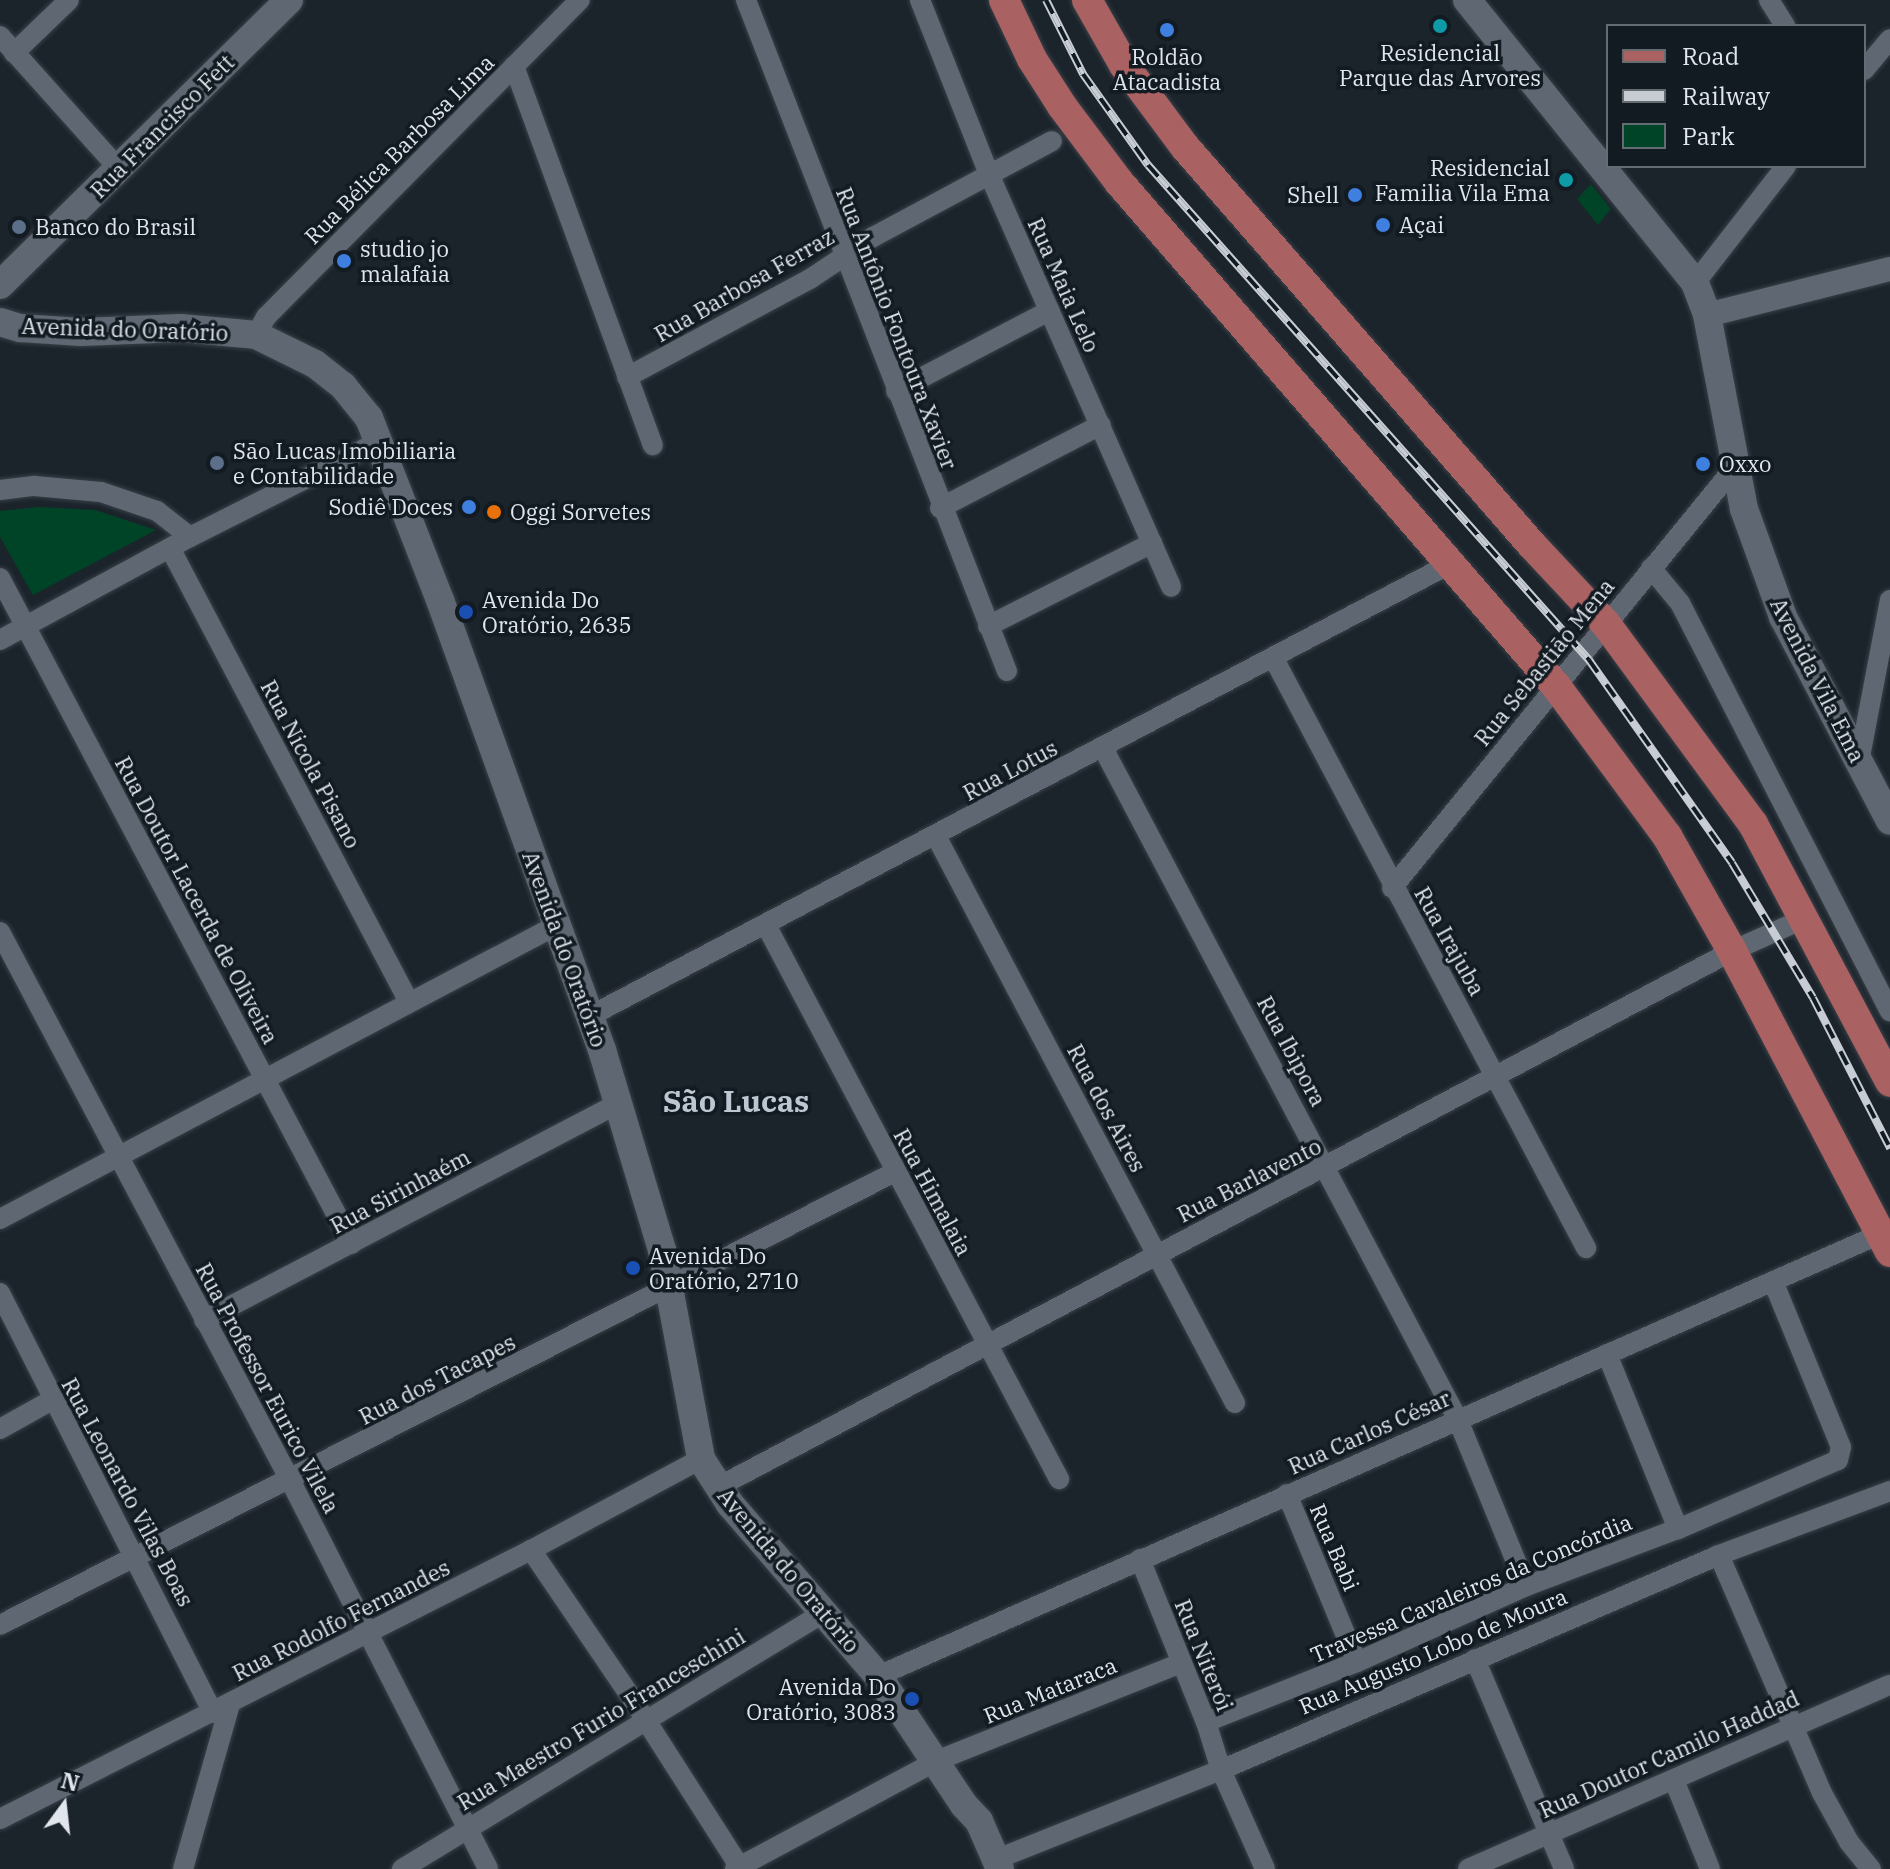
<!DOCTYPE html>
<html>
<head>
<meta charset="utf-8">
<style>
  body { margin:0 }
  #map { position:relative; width:1890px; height:1869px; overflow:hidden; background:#1b232b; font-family:"IBM Plex Serif",serif }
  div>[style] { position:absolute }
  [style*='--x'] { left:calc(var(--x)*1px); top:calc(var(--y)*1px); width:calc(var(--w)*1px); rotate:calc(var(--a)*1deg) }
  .green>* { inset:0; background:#004427 }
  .roads { filter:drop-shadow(0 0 2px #3a4048) drop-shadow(0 0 2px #3a4048) }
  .minor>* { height:20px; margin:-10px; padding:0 10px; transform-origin:10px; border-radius:10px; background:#5f6872 }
  .tertiary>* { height:24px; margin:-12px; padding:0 12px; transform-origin:12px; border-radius:12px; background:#5f6872 }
  .secondary>* { height:28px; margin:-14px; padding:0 14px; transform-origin:14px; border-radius:14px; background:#5f6872 }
  .primary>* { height:30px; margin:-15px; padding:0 15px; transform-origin:15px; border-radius:15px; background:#a96161 }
  .rail>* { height:8px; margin-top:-4px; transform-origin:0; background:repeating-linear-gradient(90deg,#121a22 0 15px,#c7cdd3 0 30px); box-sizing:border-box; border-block:2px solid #c7cdd3 }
  .dots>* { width:22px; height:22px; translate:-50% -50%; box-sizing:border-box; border:4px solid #121a22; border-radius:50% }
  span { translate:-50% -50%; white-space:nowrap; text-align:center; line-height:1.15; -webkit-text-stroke:7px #121a22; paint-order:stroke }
  .poi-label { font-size:22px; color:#e0e6eb }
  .right { translate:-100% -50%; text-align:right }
  .left { translate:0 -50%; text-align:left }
  .street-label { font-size:22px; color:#e0e6eb }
  .district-label { font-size:30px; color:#bcc7d2; font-weight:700 }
  .legend { position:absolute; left:1606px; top:24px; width:260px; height:144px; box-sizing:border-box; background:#121a22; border:2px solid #646c72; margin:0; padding:10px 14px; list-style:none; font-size:24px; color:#e0e6eb }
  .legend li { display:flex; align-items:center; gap:16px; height:40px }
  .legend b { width:40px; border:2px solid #646c72 }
  .north { position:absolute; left:24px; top:1765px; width:80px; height:80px; -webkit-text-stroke:6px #121a22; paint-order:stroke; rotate:15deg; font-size:22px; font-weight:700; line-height:32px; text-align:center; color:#e0e6eb }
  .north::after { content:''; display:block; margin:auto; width:28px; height:36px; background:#e0e6eb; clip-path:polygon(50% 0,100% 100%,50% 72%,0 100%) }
</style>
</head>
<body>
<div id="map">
  <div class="green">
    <i style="clip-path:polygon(1591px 184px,1611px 209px,1598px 225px,1577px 199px)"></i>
    <i style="clip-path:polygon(39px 507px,95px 510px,156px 530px,33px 595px,0 537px,0 511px)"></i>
  </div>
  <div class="roads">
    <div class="minor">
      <i style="--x:746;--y:0;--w:720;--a:68.75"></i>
      <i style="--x:920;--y:0;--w:187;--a:68.4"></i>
      <i style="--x:989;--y:174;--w:451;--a:66.2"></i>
      <i style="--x:1769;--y:0;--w:31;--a:58"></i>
      <i style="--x:0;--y:36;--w:177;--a:48.2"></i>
      <i style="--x:14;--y:53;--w:76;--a:-43.9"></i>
      <i style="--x:514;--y:66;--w:404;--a:69.9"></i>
      <i style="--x:1864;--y:70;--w:40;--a:-50"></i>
      <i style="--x:1695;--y:283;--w:148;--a:-52.1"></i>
      <i style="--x:256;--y:335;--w:21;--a:-61"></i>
      <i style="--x:266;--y:317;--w:446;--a:-45.3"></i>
      <i style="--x:627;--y:377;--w:208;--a:-28.2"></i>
      <i style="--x:810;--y:279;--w:76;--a:-33.7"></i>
      <i style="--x:873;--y:237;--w:203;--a:-28.2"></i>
      <i style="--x:896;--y:391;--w:173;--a:-27.6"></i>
      <i style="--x:0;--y:490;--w:34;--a:-7"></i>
      <i style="--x:34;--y:486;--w:67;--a:5.1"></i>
      <i style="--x:101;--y:492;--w:59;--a:18.7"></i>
      <i style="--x:157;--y:511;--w:42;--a:38.2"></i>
      <i style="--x:940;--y:508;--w:181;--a:-27.3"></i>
      <i style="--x:170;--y:548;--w:513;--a:62.24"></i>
      <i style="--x:1651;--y:568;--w:45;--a:50.4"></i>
      <i style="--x:1680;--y:603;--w:459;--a:62.8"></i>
      <i style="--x:0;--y:578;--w:753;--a:62.14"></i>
      <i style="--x:988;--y:626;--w:184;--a:-26.8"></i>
      <i style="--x:0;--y:640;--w:216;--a:-28.5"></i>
      <i style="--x:190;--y:537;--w:213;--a:-26.8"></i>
      <i style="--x:1273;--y:657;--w:669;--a:62.09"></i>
      <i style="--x:1103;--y:748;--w:760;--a:62.15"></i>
      <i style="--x:1458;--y:1420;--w:179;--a:67.7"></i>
      <i style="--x:1859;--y:762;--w:165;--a:-79.2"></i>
      <i style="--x:936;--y:836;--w:641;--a:62.2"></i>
      <i style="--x:1392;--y:888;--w:542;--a:-50.84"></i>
      <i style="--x:766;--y:925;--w:627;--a:62.13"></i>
      <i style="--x:0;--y:932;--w:620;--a:62.11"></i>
      <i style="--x:290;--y:1480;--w:436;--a:63"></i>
      <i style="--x:590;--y:1016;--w:972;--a:-27.73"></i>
      <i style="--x:0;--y:1219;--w:628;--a:-27.83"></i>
      <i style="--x:0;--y:1293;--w:471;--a:63.1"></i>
      <i style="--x:204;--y:1320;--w:466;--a:-27.6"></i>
      <i style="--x:1607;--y:1354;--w:189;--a:67.9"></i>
      <i style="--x:0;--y:1429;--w:60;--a:-29.1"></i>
      <i style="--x:718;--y:1487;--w:1147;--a:-27.86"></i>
      <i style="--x:1732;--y:951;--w:78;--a:-24.3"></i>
      <i style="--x:1287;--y:1494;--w:182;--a:67.4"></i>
      <i style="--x:531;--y:1550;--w:181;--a:55.8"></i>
      <i style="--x:633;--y:1700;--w:201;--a:57.4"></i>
      <i style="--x:1719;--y:1555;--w:259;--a:66.6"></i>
      <i style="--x:1822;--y:1793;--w:56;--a:61.1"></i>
      <i style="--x:1849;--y:1842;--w:35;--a:51"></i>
      <i style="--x:1140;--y:1559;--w:176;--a:68"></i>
      <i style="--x:1206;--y:1722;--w:50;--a:72.6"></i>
      <i style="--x:1221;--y:1770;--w:108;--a:66"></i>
      <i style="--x:0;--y:1625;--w:1003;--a:-26.85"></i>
      <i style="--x:1475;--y:1659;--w:228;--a:67"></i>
      <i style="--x:878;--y:1676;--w:1095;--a:-23.8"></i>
      <i style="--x:1206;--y:1722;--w:162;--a:-21.7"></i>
      <i style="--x:1357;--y:1662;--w:185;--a:-24.2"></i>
      <i style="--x:1526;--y:1586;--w:162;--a:-20.6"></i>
      <i style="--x:1678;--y:1529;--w:174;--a:-23.3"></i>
      <i style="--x:1838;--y:1460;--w:13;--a:-77"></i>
      <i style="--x:1841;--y:1447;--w:179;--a:-112.3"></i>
      <i style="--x:1674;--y:1780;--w:96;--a:68"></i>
      <i style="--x:0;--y:1819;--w:595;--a:-26.87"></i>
      <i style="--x:531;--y:1550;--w:193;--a:-28.2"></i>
      <i style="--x:997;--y:1859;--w:241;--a:-21.7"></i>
      <i style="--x:1221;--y:1770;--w:542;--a:-23.35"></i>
      <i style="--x:1719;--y:1555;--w:183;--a:-20.5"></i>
      <i style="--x:183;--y:1869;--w:172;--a:-74.1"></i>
      <i style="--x:402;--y:1869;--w:495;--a:-31.3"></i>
      <i style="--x:735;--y:1869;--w:228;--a:-28.2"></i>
      <i style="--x:936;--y:1761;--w:264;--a:-21.8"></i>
      <i style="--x:1468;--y:1869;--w:460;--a:-23.6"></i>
    </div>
    <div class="tertiary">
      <i style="--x:1707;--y:315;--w:189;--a:-14.1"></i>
    </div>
    <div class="secondary">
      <i style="--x:1467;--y:0;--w:363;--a:51.1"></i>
      <i style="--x:1695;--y:283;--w:34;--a:69"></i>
      <i style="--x:1707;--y:315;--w:197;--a:79.2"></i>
      <i style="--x:1744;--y:509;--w:115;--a:70.1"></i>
      <i style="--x:1783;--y:617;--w:230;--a:62.3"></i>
      <i style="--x:0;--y:285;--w:406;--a:-44.6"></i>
      <i style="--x:0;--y:322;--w:21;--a:17"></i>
      <i style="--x:20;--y:328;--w:61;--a:3.8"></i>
      <i style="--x:81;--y:332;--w:100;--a:-2.3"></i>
      <i style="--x:181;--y:328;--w:75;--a:5.3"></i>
      <i style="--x:256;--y:335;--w:66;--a:26.2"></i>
      <i style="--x:315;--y:364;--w:36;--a:38"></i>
      <i style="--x:343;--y:386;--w:41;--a:50.9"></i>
      <i style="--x:369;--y:418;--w:195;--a:68.7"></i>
      <i style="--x:440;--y:600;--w:478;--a:70.2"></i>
      <i style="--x:602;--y:1050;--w:209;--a:73.3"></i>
      <i style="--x:662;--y:1250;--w:213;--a:79.4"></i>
      <i style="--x:701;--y:1459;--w:54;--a:57.2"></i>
      <i style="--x:730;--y:1504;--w:227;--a:49.3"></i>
      <i style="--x:878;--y:1676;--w:155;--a:56.3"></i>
      <i style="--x:964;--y:1805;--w:22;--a:47"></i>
      <i style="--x:979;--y:1821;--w:52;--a:66.4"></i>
    </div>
    <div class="primary">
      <i style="--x:1004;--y:0;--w:65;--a:64.6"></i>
      <i style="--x:1032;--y:59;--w:56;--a:57.4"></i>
      <i style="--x:1062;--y:106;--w:95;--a:53.1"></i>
      <i style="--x:1119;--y:182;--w:667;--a:49.07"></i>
      <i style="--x:1556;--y:686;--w:187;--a:53.5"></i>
      <i style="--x:1667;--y:836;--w:132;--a:60.5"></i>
      <i style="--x:1732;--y:951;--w:340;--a:62.3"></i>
      <i style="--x:1087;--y:0;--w:75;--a:60.4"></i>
      <i style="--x:1124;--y:65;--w:102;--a:53.4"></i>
      <i style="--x:1185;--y:147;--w:528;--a:48.92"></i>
      <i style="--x:1532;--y:545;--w:108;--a:46.9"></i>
      <i style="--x:1606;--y:624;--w:248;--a:53.7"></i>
      <i style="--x:1753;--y:824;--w:292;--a:62"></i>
    </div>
  </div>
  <div class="rail">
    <i style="--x:1046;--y:0;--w:83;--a:63.4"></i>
    <i style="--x:1083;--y:74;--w:112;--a:54.5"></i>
    <i style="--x:1148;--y:165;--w:663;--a:48.3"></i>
    <i style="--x:1589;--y:660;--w:248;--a:54.8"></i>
    <i style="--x:1732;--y:863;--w:157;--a:59"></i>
    <i style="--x:1813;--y:998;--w:169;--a:62.8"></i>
  </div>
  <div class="dots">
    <i style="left:1440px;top:26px;background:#0f9aa8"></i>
    <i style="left:1167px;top:30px;background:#3f7fe0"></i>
    <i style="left:1566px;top:180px;background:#0f9aa8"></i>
    <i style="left:1355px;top:195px;background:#3f7fe0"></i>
    <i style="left:1383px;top:225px;background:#3f7fe0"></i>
    <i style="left:19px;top:227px;background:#5c6f8a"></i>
    <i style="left:344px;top:261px;background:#3f7fe0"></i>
    <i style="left:217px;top:463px;background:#5c6f8a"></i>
    <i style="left:1703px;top:464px;background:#3f7fe0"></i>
    <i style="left:469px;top:507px;background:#3f7fe0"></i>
    <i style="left:494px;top:512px;background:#e8710a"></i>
    <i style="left:466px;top:612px;background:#1a4fb4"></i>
    <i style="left:633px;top:1268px;background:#1a4fb4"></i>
    <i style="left:912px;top:1699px;background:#1a4fb4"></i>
  </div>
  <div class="poi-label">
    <span style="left:1440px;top:65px">Residencial<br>Parque das Arvores</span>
    <span style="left:1167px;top:69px">Roldão<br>Atacadista</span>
    <span class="right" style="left:1550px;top:180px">Residencial<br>Familia Vila Ema</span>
    <span class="right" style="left:1339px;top:195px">Shell</span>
    <span class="left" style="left:1399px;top:225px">Açai</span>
    <span class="left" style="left:35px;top:227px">Banco do Brasil</span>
    <span class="left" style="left:360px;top:261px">studio jo<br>malafaia</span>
    <span class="left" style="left:233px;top:463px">São Lucas Imobiliaria<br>e Contabilidade</span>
    <span class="left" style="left:1719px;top:464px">Oxxo</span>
    <span class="right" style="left:453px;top:507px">Sodiê Doces</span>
    <span class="left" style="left:510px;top:512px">Oggi Sorvetes</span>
    <span class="left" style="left:482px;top:612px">Avenida Do<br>Oratório, 2635</span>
    <span class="left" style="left:649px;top:1268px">Avenida Do<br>Oratório, 2710</span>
    <span class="right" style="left:896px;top:1699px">Avenida Do<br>Oratório, 3083</span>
  </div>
  <div class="street-label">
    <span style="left:162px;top:126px;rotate:-45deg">Rua Francisco Fett</span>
    <span style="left:399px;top:149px;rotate:-45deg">Rua Bélica Barbosa Lima</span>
    <span style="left:744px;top:285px;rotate:-30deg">Rua Barbosa Ferraz</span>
    <span style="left:1064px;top:285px;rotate:66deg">Rua Maia Lelo</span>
    <span style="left:897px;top:328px;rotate:69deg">Rua Antônio Fontoura Xavier</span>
    <span style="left:125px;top:329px;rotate:2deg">Avenida do Oratório</span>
    <span style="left:1544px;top:662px;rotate:-51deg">Rua Sebastião Mena</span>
    <span style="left:1818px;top:680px;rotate:63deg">Avenida Vila Ema</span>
    <span style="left:311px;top:764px;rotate:62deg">Rua Nicola Pisano</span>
    <span style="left:1010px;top:770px;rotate:-28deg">Rua Lotus</span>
    <span style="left:197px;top:900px;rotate:62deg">Rua Doutor Lacerda de Oliveira</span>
    <span style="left:1450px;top:941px;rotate:61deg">Rua Irajuba</span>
    <span style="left:565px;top:949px;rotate:70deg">Avenida do Oratório</span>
    <span style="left:1292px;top:1051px;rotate:62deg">Rua Ibipora</span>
    <span style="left:1107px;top:1108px;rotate:62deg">Rua dos Aires</span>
    <span style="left:1249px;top:1180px;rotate:-27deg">Rua Barlavento</span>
    <span style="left:400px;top:1191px;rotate:-28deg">Rua Sirinhaém</span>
    <span style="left:933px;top:1192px;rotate:62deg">Rua Himalaia</span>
    <span style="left:437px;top:1379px;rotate:-27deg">Rua dos Tacapes</span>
    <span style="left:268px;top:1388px;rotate:62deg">Rua Professor Eurico Vilela</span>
    <span style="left:1369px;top:1432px;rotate:-24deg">Rua Carlos César</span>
    <span style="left:128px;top:1492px;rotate:62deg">Rua Leonardo Vilas Boas</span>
    <span style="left:1335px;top:1547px;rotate:67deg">Rua Babi</span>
    <span style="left:789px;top:1570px;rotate:50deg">Avenida do Oratório</span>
    <span style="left:1471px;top:1588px;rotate:-23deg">Travessa Cavaleiros da Concórdia</span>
    <span style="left:341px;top:1620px;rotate:-27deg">Rua Rodolfo Fernandes</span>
    <span style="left:1433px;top:1651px;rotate:-23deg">Rua Augusto Lobo de Moura</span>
    <span style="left:1204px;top:1655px;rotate:68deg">Rua Niterói</span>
    <span style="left:1050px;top:1690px;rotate:-22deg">Rua Mataraca</span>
    <span style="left:601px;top:1719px;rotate:-31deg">Rua Maestro Furio Franceschini</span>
    <span style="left:1669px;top:1754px;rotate:-24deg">Rua Doutor Camilo Haddad</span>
  </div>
  <div class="district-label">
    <span style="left:736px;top:1101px">São Lucas</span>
  </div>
  <ul class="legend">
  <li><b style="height:10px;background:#a96161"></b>Road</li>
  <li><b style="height:10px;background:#c7cdd3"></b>Railway</li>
  <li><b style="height:22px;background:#004427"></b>Park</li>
  </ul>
  <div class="north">N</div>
</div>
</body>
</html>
